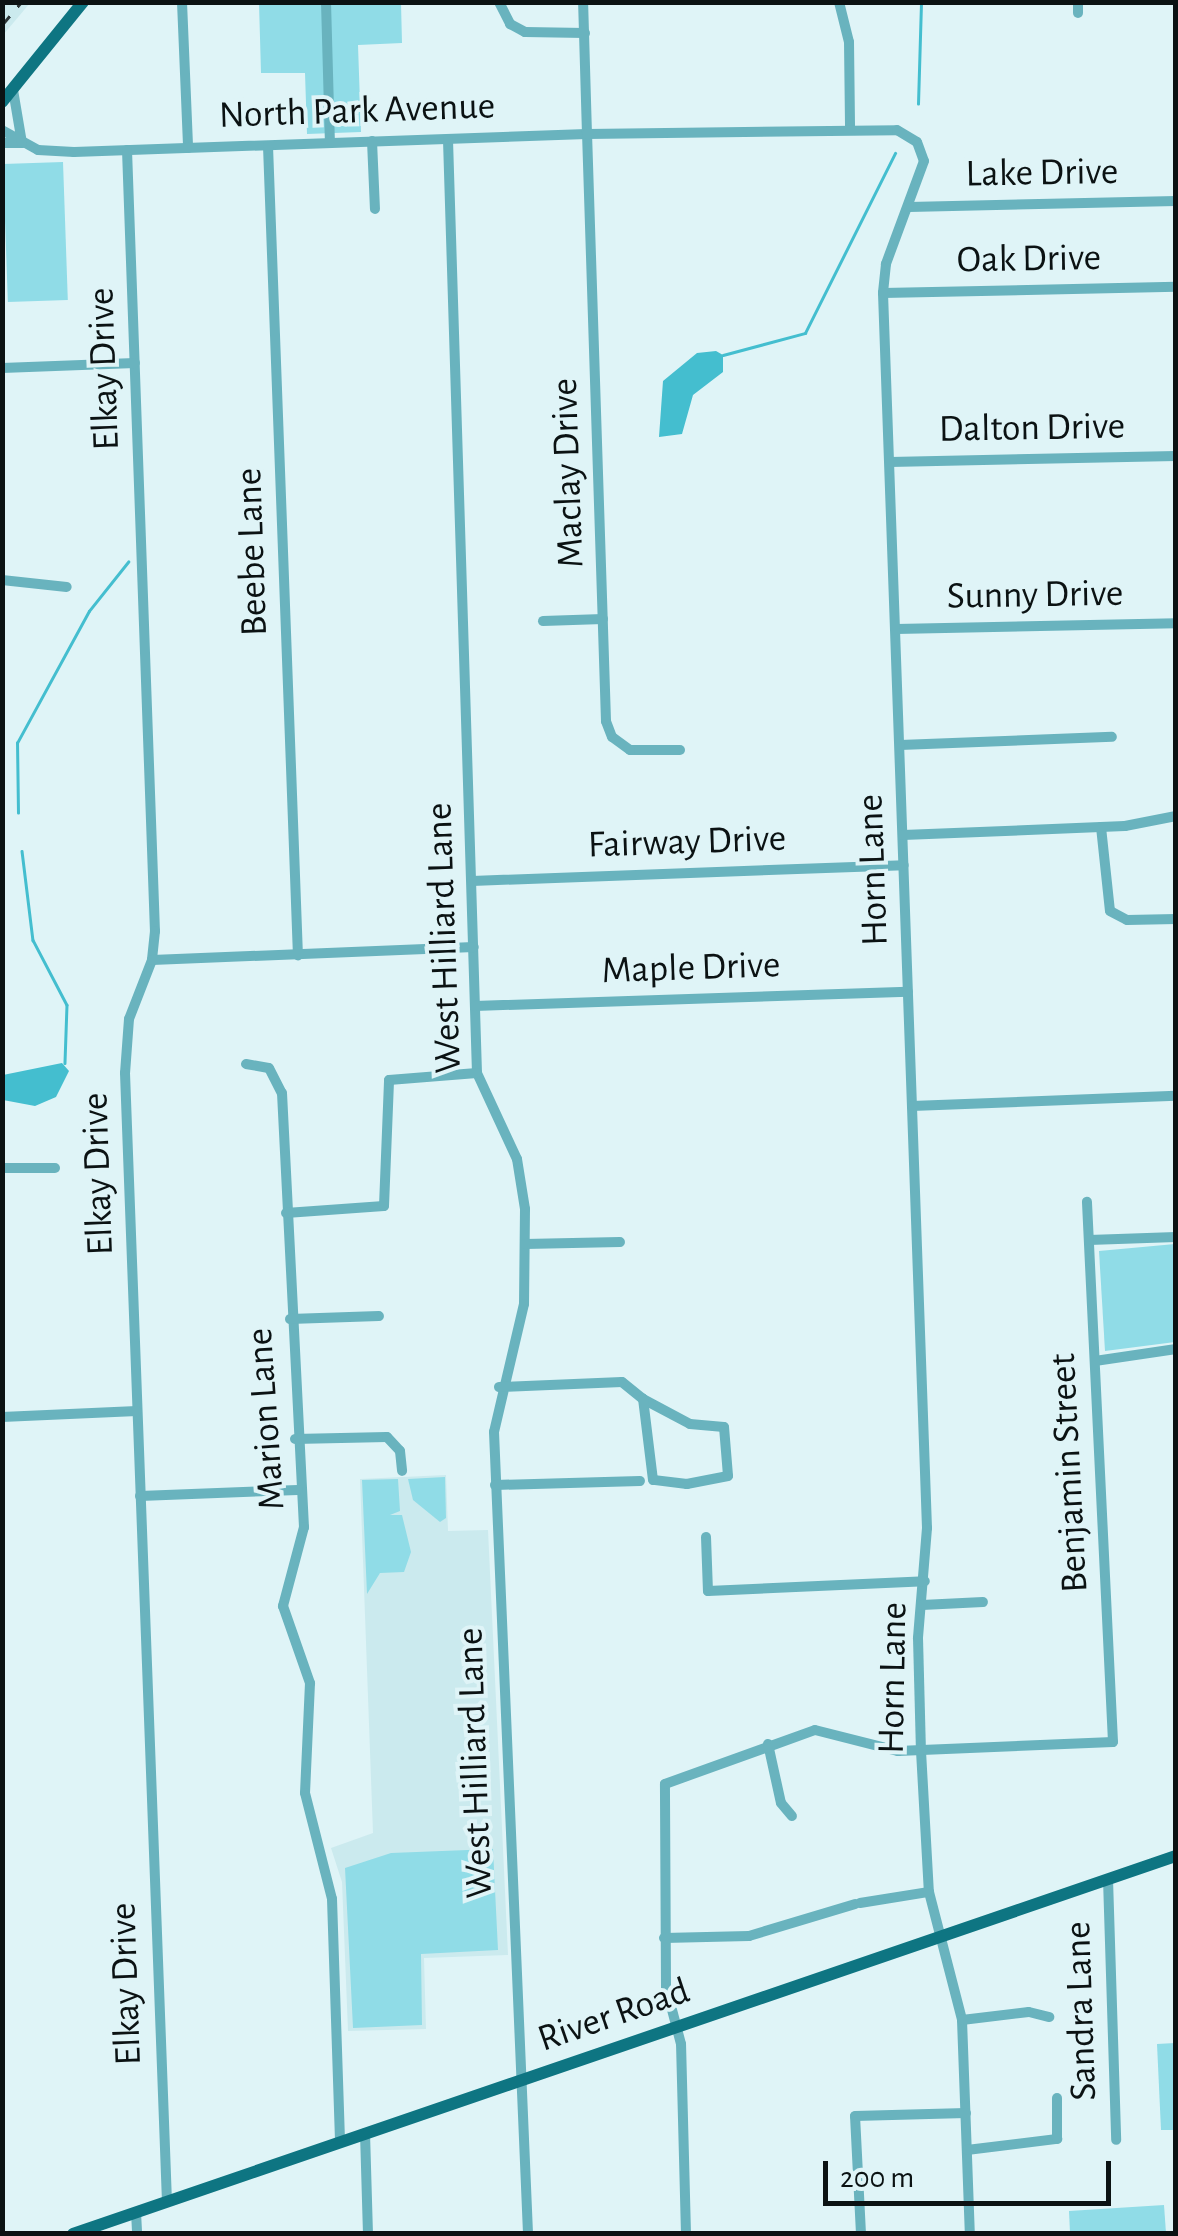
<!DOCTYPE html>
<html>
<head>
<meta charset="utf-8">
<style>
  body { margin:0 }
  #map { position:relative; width:1178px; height:2236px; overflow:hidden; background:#dff4f7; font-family:"Alegreya Sans",sans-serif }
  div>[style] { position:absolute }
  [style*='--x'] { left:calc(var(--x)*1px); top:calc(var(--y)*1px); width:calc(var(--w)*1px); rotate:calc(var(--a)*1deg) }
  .built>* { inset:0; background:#cbeaee }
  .green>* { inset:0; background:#90dce7; transform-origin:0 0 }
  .water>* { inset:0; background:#44becf }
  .stream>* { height:2.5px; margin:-1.25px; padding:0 1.25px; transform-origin:1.25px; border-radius:1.25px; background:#44becf }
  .minor>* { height:10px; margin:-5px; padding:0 5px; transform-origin:5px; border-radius:5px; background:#69b3be }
  .major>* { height:12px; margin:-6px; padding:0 6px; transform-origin:6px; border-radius:6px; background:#0e7582 }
  .rail>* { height:2.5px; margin-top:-1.25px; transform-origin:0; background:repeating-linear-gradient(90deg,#2b3436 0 12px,transparent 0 24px) }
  span { translate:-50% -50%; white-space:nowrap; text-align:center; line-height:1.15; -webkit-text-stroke:8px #dff4f7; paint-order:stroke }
  .street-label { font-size:38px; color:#0b1213 }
  .frame { position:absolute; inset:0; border:5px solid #0b1213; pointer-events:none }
  .scale { position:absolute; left:823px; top:2161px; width:288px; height:45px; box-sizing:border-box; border:5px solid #0b1213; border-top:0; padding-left:12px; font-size:30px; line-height:35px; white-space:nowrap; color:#0b1213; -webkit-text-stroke:8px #dff4f7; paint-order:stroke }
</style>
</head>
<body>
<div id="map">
  <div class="built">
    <i style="clip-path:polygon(3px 2px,30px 3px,3px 35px,2px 3px)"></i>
    <i style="clip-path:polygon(446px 1475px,448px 1531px,488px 1530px,508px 1955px,424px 1958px,426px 2029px,348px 2031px,342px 1882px,331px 1848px,373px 1833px,360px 1479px)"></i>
  </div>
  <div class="green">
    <i style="clip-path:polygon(259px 3px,401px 3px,402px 43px,358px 45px,361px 132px,307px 134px,305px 73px,261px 73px)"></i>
    <i style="left:63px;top:162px;width:138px;height:60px;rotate:88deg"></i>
    <i style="clip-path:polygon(1175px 1244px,1175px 1342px,1105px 1351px,1099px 1251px)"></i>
    <i style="clip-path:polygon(445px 1477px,446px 1518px,440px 1522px,413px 1500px,408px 1479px)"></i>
    <i style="clip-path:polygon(398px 1479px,400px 1511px,390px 1515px,402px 1515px,411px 1552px,404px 1572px,380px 1573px,367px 1594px,362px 1480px)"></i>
    <i style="clip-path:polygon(493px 1849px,498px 1950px,421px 1954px,422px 2025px,353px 2028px,345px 1868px,391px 1853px)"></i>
    <i style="clip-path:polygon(1175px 2043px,1175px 2130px,1161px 2130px,1157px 2044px)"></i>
    <i style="clip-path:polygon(1164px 2205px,1166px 2233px,1070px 2233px,1069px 2211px)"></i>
  </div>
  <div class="water">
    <i style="clip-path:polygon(716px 351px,723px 355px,723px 372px,693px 395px,682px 434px,659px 437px,663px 381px,697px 353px)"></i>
    <i style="clip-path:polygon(62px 1063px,69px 1071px,56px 1097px,35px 1106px,3px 1100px,3px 1075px)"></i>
  </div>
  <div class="stream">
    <i style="--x:918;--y:104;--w:102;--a:-88.3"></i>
    <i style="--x:723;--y:355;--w:85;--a:-15"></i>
    <i style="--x:805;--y:333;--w:201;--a:-63.4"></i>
    <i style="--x:18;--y:813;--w:70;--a:-90.8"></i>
    <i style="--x:17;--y:743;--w:150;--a:-61.4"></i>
    <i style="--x:89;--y:611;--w:63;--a:-51.5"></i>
    <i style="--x:22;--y:851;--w:90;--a:83"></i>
    <i style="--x:33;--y:940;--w:73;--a:62.4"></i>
    <i style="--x:67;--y:1005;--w:58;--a:92"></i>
  </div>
  <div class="minor">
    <i style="--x:182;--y:2;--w:146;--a:87.6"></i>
    <i style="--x:326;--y:2;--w:141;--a:88.4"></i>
    <i style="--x:499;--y:2;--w:25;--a:63"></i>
    <i style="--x:510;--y:24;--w:17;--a:28"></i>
    <i style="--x:525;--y:32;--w:60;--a:1"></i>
    <i style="--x:839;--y:2;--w:41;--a:76"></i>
    <i style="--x:849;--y:42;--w:84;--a:89.3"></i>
    <i style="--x:1078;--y:2;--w:11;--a:90"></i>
    <i style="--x:2;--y:130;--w:41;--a:29.1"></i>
    <i style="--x:38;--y:150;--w:36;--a:3"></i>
    <i style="--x:74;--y:152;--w:513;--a:-2.01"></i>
    <i style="--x:587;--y:134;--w:132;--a:-91.7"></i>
    <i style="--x:448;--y:140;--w:933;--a:88.22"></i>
    <i style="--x:477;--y:1073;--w:95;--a:65.1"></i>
    <i style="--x:517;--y:1159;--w:51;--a:80.9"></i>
    <i style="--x:525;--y:1209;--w:95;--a:90.6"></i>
    <i style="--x:524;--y:1304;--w:131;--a:103.2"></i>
    <i style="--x:494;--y:1432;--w:803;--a:87.57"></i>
    <i style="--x:372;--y:141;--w:68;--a:87.5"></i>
    <i style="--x:2;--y:143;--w:20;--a:0"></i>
    <i style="--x:22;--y:143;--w:54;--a:-99.6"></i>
    <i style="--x:268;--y:146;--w:810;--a:87.88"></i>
    <i style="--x:127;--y:150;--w:782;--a:87.95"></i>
    <i style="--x:155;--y:931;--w:29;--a:96"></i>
    <i style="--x:152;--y:960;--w:63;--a:111.3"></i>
    <i style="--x:129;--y:1019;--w:54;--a:94.2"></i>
    <i style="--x:125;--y:1073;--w:1129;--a:87.87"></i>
    <i style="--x:909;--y:207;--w:267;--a:-1.3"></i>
    <i style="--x:883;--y:293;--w:293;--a:-1.2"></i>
    <i style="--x:2;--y:368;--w:133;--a:-2.2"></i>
    <i style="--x:890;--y:462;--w:286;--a:-1.2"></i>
    <i style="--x:2;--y:580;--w:65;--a:6.1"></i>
    <i style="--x:543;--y:621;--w:60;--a:-1.9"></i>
    <i style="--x:896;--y:629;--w:280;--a:-1.2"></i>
    <i style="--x:900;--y:745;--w:212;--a:-2.2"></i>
    <i style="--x:680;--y:750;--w:50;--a:180"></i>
    <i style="--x:630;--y:750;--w:22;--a:-144"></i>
    <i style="--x:612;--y:737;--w:17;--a:-111"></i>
    <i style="--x:606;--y:721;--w:587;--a:-91.85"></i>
    <i style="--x:587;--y:134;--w:310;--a:-0.7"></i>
    <i style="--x:897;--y:130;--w:23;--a:31"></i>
    <i style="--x:917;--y:142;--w:20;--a:70"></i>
    <i style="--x:924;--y:161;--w:110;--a:110.3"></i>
    <i style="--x:886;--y:264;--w:29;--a:96"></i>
    <i style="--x:883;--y:293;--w:1236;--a:87.96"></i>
    <i style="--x:927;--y:1528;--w:110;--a:94.7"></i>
    <i style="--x:918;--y:1638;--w:113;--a:88.5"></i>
    <i style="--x:921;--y:1751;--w:141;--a:86.8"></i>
    <i style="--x:929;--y:1892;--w:132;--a:75.5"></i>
    <i style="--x:962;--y:2020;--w:214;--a:87.9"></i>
    <i style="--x:1101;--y:827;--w:84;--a:83.9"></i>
    <i style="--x:1110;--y:911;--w:19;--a:28"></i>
    <i style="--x:1127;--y:920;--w:49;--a:-1.2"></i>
    <i style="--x:903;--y:835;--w:222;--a:-2.3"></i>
    <i style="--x:1125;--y:826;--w:52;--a:-11.1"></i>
    <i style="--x:472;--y:881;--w:432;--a:-2.1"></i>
    <i style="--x:152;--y:960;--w:322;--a:-2.3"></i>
    <i style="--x:475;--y:1006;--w:433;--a:-1.9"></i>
    <i style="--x:246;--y:1064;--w:23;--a:10"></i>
    <i style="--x:269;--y:1068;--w:28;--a:63"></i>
    <i style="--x:282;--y:1093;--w:435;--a:87.1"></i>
    <i style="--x:304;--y:1527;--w:82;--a:104.9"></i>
    <i style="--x:283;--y:1606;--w:82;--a:70.7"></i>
    <i style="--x:310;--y:1683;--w:110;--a:92.6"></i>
    <i style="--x:305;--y:1793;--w:109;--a:75.7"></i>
    <i style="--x:332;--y:1899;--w:243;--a:88.1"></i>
    <i style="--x:912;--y:1106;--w:264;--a:-2.2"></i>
    <i style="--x:2;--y:1168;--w:53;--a:0"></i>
    <i style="--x:286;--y:1213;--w:98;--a:-4.1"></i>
    <i style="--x:384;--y:1206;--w:126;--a:-87.7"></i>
    <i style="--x:389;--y:1080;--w:88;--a:-4.5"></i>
    <i style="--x:1089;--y:1240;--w:87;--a:-2"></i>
    <i style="--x:525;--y:1244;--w:95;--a:-1.2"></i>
    <i style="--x:290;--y:1319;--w:89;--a:-1.9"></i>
    <i style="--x:1095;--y:1361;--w:82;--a:-8.4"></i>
    <i style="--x:499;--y:1387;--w:123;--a:-2.3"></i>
    <i style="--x:622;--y:1382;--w:27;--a:39"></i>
    <i style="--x:643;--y:1399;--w:53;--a:28"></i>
    <i style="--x:690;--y:1424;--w:34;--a:5"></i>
    <i style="--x:724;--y:1427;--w:49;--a:85.3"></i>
    <i style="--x:728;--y:1476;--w:42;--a:169"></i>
    <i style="--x:687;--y:1484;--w:34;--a:-173"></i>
    <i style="--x:653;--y:1480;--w:82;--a:-97"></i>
    <i style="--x:2;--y:1417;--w:135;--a:-2.5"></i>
    <i style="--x:295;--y:1439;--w:92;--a:-1.2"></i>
    <i style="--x:387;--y:1437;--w:19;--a:47"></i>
    <i style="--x:400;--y:1451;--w:20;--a:84"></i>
    <i style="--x:495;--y:1485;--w:145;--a:-1.6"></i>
    <i style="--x:140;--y:1496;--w:158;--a:-2.2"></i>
    <i style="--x:706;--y:1537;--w:54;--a:87.9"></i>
    <i style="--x:708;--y:1591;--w:217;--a:-2.6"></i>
    <i style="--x:922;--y:1605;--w:61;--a:-2.8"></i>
    <i style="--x:768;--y:1744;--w:60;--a:77.6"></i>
    <i style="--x:781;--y:1803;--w:17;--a:50"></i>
    <i style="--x:1108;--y:1879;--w:261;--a:88.2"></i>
    <i style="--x:860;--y:1903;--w:70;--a:-9.1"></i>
    <i style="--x:664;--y:1938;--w:85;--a:-1.3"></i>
    <i style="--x:749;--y:1936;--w:111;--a:-16.8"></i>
    <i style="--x:962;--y:2020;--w:67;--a:-6.8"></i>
    <i style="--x:1029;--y:2012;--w:21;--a:14"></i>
    <i style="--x:365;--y:2133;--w:101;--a:88.3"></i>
    <i style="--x:967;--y:2150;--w:91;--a:-7"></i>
    <i style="--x:1057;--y:2139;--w:41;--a:-90"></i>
    <i style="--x:136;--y:2212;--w:22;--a:87"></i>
    <i style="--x:686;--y:2234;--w:190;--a:-91.5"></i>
    <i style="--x:681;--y:2044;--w:59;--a:-104.7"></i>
    <i style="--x:666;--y:1987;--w:203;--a:-90.3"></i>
    <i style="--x:665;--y:1784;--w:159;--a:-19.8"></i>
    <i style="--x:815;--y:1730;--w:86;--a:14.2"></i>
    <i style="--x:898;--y:1751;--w:215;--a:-2.4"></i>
    <i style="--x:1113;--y:1742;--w:541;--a:-92.76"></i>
    <i style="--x:861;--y:2234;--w:118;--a:-92.9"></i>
    <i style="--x:855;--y:2116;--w:111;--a:-1.5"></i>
  </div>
  <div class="major">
    <i style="--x:2;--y:102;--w:129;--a:-51"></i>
    <i style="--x:73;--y:2234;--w:1166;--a:-18.92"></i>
  </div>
  <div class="rail">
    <i style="--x:2;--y:25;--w:30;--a:-50"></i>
  </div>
  <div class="street-label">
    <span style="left:357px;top:112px;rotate:-2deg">North Park Avenue</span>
    <span style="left:1042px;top:174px;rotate:-1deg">Lake Drive</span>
    <span style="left:1029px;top:260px;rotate:-1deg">Oak Drive</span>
    <span style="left:105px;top:369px;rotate:-92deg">Elkay Drive</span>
    <span style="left:1032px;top:429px;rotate:-1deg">Dalton Drive</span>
    <span style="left:569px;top:473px;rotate:-92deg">Maclay Drive</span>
    <span style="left:253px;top:552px;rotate:-92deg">Beebe Lane</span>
    <span style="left:1035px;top:596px;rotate:-1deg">Sunny Drive</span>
    <span style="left:687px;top:843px;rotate:-2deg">Fairway Drive</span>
    <span style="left:874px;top:870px;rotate:-92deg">Horn Lane</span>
    <span style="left:445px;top:938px;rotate:-92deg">West Hilliard Lane</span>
    <span style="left:691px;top:969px;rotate:-2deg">Maple Drive</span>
    <span style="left:99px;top:1174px;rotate:-92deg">Elkay Drive</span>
    <span style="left:267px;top:1419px;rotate:-94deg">Marion Lane</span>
    <span style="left:1070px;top:1473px;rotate:-93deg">Benjamin Street</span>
    <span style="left:894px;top:1678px;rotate:-89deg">Horn Lane</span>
    <span style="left:476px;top:1763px;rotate:-92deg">West Hilliard Lane</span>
    <span style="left:127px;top:1984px;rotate:-92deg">Elkay Drive</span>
    <span style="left:1082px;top:2011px;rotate:-92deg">Sandra Lane</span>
    <span style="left:614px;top:2016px;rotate:-19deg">River Road</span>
  </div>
  <div class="frame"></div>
  <div class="scale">200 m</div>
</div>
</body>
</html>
